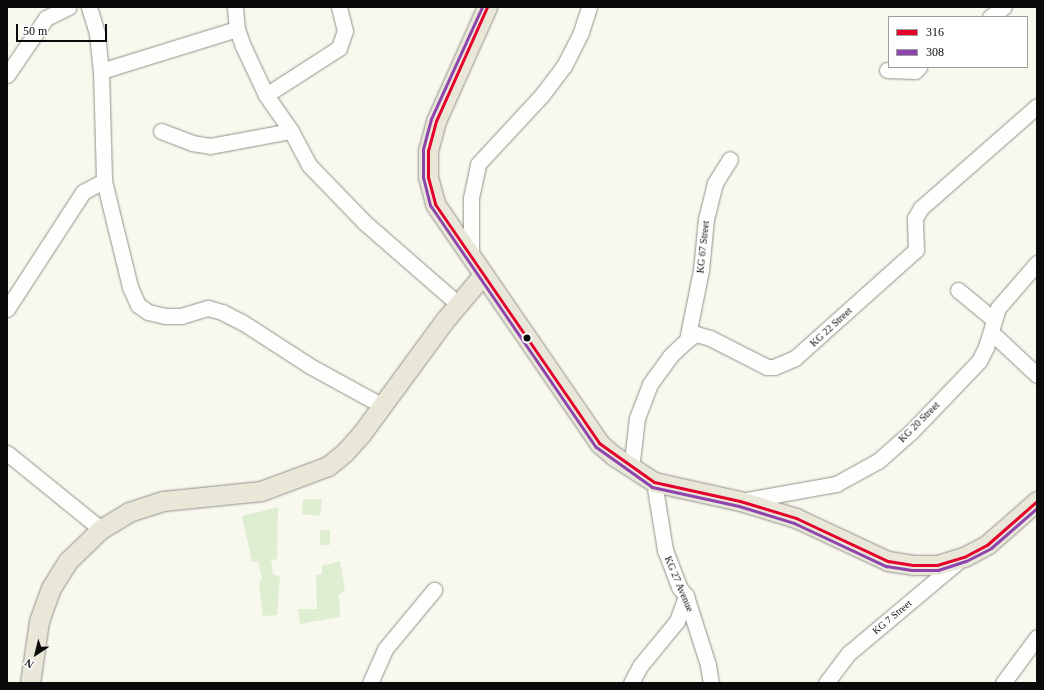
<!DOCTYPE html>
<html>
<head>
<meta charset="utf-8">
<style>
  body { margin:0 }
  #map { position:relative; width:1044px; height:690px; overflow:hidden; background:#f8f8ee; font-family:"Times New Roman",serif }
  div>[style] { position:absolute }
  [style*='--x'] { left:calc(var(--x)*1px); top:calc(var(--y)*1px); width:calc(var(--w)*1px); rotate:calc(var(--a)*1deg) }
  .green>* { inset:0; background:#dfedd0; transform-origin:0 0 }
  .roads { filter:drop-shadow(0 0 1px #91918d) drop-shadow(0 0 1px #91918d) }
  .minor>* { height:15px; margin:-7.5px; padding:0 7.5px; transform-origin:7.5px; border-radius:7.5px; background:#fefefc }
  .major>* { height:19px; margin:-9.5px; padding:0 9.5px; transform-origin:9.5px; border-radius:9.5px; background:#e9e7d8 }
  .bus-1>* { height:3px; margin:-1.5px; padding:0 1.5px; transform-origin:1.5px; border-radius:1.5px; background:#e4002b }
  .bus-2>* { height:3px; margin:-1.5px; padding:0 1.5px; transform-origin:1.5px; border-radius:1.5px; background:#8e44ad }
  .dots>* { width:11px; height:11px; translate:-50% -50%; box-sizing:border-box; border:2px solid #fff; border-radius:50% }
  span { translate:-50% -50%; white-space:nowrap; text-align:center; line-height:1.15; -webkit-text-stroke:4px #fff; paint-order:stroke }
  .street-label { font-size:10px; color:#0a0a0a }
  .frame { position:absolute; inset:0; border:8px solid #0a0a0a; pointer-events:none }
  .legend { position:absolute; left:888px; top:16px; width:140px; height:52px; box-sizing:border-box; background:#fff; border:1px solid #9d9d9d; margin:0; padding:5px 7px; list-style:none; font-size:12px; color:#0a0a0a }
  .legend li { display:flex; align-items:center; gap:8px; height:20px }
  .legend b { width:20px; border:1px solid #9d9d9d }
  .north { position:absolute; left:16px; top:634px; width:40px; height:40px; -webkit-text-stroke:3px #fff; paint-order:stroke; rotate:215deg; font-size:11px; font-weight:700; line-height:16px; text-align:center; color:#0a0a0a }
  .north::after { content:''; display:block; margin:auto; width:14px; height:18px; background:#0a0a0a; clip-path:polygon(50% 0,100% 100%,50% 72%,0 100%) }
  .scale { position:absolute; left:16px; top:24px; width:91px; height:18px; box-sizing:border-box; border:2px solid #0a0a0a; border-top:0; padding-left:5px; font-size:12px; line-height:14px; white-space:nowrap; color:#0a0a0a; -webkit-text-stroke:3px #fff; paint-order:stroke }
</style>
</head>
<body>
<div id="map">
  <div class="green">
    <i style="clip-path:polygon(303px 499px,322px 499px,320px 516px,302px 514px)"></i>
    <i style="clip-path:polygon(278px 507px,277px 559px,271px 560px,273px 574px,280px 577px,277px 615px,263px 616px,259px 586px,262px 577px,258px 562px,252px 562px,242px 516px)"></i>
    <i style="left:320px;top:530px;width:10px;height:15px"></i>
    <i style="clip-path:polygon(340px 561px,345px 591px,339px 594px,340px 617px,300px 624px,298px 609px,317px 609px,316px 575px,322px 574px,322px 566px)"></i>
  </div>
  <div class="roads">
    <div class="minor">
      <i style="--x:89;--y:7;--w:28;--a:73"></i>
      <i style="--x:97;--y:34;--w:37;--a:84"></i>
      <i style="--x:101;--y:71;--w:110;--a:88.4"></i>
      <i style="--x:104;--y:181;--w:109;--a:76.2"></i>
      <i style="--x:130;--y:287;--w:20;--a:66"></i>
      <i style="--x:138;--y:305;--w:12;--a:35"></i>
      <i style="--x:148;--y:312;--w:17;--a:13"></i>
      <i style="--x:165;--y:316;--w:16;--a:0"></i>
      <i style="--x:181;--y:316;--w:28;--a:-17"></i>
      <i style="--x:208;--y:308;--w:15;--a:16"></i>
      <i style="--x:222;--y:312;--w:22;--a:27"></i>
      <i style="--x:242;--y:322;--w:81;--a:32.9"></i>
      <i style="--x:310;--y:366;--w:81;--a:28.8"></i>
      <i style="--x:235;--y:7;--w:22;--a:85"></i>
      <i style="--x:237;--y:29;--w:18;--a:71"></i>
      <i style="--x:243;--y:46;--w:54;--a:64.9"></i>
      <i style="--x:266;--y:95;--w:44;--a:55.2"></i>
      <i style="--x:291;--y:131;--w:38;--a:62"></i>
      <i style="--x:309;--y:165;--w:79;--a:46"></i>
      <i style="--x:364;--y:222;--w:125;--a:41.1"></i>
      <i style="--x:990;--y:17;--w:17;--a:-36"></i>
      <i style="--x:887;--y:70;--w:28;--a:2"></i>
      <i style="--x:915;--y:71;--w:6;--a:-45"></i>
      <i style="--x:101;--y:71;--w:142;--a:-17.2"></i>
      <i style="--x:7;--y:75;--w:69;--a:-55.6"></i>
      <i style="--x:46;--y:18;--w:25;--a:-26"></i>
      <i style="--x:266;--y:95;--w:87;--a:-32.8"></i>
      <i style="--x:339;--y:48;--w:18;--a:-71"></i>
      <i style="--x:345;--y:31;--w:25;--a:-104"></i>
      <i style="--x:161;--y:131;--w:33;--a:21"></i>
      <i style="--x:192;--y:143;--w:18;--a:9"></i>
      <i style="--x:210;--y:146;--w:82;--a:-10.5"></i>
      <i style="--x:471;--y:258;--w:60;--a:-90"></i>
      <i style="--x:471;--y:198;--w:35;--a:-78"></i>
      <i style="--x:478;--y:164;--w:94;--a:-47.2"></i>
      <i style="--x:542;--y:95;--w:36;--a:-53"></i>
      <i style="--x:564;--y:66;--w:38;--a:-63"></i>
      <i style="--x:581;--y:32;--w:26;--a:-72"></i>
      <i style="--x:958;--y:290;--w:45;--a:39.6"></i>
      <i style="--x:7;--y:309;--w:140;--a:-57"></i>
      <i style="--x:83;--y:192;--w:24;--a:-28"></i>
      <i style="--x:991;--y:332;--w:63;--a:43.1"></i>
      <i style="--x:687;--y:340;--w:71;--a:-78.7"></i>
      <i style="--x:701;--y:270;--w:51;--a:-84.4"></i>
      <i style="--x:706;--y:219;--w:37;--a:-76"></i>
      <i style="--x:715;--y:183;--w:28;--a:-58"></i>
      <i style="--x:7;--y:453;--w:121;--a:39"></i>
      <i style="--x:631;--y:469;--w:51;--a:-83.3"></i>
      <i style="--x:637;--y:418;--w:36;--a:-69"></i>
      <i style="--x:650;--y:384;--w:34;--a:-54"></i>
      <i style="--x:670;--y:356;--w:23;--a:-43"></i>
      <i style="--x:687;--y:340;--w:11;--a:-34"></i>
      <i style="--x:696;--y:334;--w:15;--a:16"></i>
      <i style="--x:710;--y:338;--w:64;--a:27"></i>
      <i style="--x:767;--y:367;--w:7;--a:0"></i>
      <i style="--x:774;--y:367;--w:23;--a:-23"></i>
      <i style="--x:795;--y:358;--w:162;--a:-41.8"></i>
      <i style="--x:916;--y:250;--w:32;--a:-92"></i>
      <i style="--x:915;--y:218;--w:12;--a:-59"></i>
      <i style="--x:921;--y:208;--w:154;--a:-41.3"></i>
      <i style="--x:654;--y:482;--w:69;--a:80.8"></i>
      <i style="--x:665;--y:550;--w:40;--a:69"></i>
      <i style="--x:679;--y:587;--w:11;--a:52"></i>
      <i style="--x:686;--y:596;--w:72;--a:72.3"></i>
      <i style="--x:708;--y:665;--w:18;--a:81"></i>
      <i style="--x:741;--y:501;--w:97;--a:-10.1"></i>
      <i style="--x:836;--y:484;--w:48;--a:-28.7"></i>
      <i style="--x:878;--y:461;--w:44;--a:-41.3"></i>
      <i style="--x:911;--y:432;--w:98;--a:-46.2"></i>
      <i style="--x:979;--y:361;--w:16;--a:-63"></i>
      <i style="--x:986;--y:347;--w:41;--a:-72.9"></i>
      <i style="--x:998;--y:308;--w:60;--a:-49.1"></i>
      <i style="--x:370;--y:683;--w:37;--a:-66"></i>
      <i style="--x:385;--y:649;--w:77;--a:-50.3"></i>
      <i style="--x:631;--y:683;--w:19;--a:-62"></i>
      <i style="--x:640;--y:666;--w:58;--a:-50.6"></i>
      <i style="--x:677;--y:621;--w:27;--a:-70"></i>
      <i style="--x:826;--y:683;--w:38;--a:-53"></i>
      <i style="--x:849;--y:653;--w:145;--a:-40"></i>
      <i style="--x:1003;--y:683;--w:57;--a:-53.5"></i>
    </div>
    <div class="major">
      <i style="--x:487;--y:7;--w:125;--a:114.1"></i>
      <i style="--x:436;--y:121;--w:30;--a:105"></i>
      <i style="--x:428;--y:150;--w:27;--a:90"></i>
      <i style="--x:428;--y:177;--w:28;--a:75"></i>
      <i style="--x:435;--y:204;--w:290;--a:55.5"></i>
      <i style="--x:599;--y:443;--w:20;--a:41"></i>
      <i style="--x:614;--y:456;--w:48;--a:33"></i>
      <i style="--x:654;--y:482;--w:88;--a:12.5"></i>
      <i style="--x:740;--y:501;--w:59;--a:16.9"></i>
      <i style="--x:796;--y:518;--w:102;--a:25.1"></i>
      <i style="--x:888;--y:561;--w:25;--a:9"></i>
      <i style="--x:913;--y:565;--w:24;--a:0"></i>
      <i style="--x:937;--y:565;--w:28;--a:-17"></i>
      <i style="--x:964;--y:557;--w:27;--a:-28"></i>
      <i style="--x:988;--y:544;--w:65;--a:-41.3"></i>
      <i style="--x:30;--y:683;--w:63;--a:-81.7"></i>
      <i style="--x:39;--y:621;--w:35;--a:-70"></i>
      <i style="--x:51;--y:588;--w:32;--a:-58"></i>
      <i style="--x:68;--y:561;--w:46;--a:-44.1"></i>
      <i style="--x:101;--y:529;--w:33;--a:-31"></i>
      <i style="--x:129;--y:512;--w:36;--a:-18"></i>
      <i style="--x:163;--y:501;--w:99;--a:-5.8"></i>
      <i style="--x:261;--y:491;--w:72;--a:-20.5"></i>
      <i style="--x:328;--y:466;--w:22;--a:-39"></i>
      <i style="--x:345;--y:452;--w:25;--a:-48"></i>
      <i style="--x:362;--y:433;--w:140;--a:-53.7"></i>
      <i style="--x:445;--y:320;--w:57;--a:-49.9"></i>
    </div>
  </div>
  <div class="bus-1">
    <i style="--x:487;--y:7;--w:125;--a:114.1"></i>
    <i style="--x:436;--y:121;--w:30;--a:105"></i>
    <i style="--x:428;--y:150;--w:27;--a:90"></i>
    <i style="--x:428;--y:177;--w:28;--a:75"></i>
    <i style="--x:435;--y:204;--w:290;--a:55.5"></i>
    <i style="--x:599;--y:443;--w:67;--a:35.3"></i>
    <i style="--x:654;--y:482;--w:88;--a:12.5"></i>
    <i style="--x:740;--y:501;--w:59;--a:16.9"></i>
    <i style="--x:796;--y:518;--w:102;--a:25.1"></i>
    <i style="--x:888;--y:561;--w:25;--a:9"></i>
    <i style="--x:913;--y:565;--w:24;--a:0"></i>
    <i style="--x:937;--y:565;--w:28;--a:-17"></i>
    <i style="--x:964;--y:557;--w:27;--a:-28"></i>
    <i style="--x:988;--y:544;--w:65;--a:-41.3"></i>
  </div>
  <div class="bus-2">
    <i style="--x:482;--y:7;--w:123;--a:114.5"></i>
    <i style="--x:431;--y:119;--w:31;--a:105"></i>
    <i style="--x:423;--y:149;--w:28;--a:90"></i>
    <i style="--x:423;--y:177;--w:29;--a:76"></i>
    <i style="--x:430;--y:205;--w:293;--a:55.6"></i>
    <i style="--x:596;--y:447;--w:69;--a:35.5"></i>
    <i style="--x:652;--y:487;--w:89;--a:12.3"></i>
    <i style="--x:739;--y:506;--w:58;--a:17.2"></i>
    <i style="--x:794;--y:523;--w:102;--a:25.1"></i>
    <i style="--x:886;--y:566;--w:26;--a:9"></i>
    <i style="--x:912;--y:570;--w:26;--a:0"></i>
    <i style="--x:938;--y:570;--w:29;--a:-18"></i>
    <i style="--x:966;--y:561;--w:28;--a:-27"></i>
    <i style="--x:991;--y:548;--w:61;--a:-41"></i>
  </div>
  <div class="dots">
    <i style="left:527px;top:338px;background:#0a0a0a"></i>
  </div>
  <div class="street-label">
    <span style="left:703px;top:247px;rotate:-84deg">KG 67 Street</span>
    <span style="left:831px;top:327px;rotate:-43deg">KG 22 Street</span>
    <span style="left:919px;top:422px;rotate:-45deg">KG 20 Street</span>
    <span style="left:679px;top:584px;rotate:67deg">KG 27 Avenue</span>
    <span style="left:892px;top:617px;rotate:-40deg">KG 7 Street</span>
  </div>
  <div class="frame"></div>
  <ul class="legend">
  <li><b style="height:5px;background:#e4002b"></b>316</li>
  <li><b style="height:5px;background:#8e44ad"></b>308</li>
  </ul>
  <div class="north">N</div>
  <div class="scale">50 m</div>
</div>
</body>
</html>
